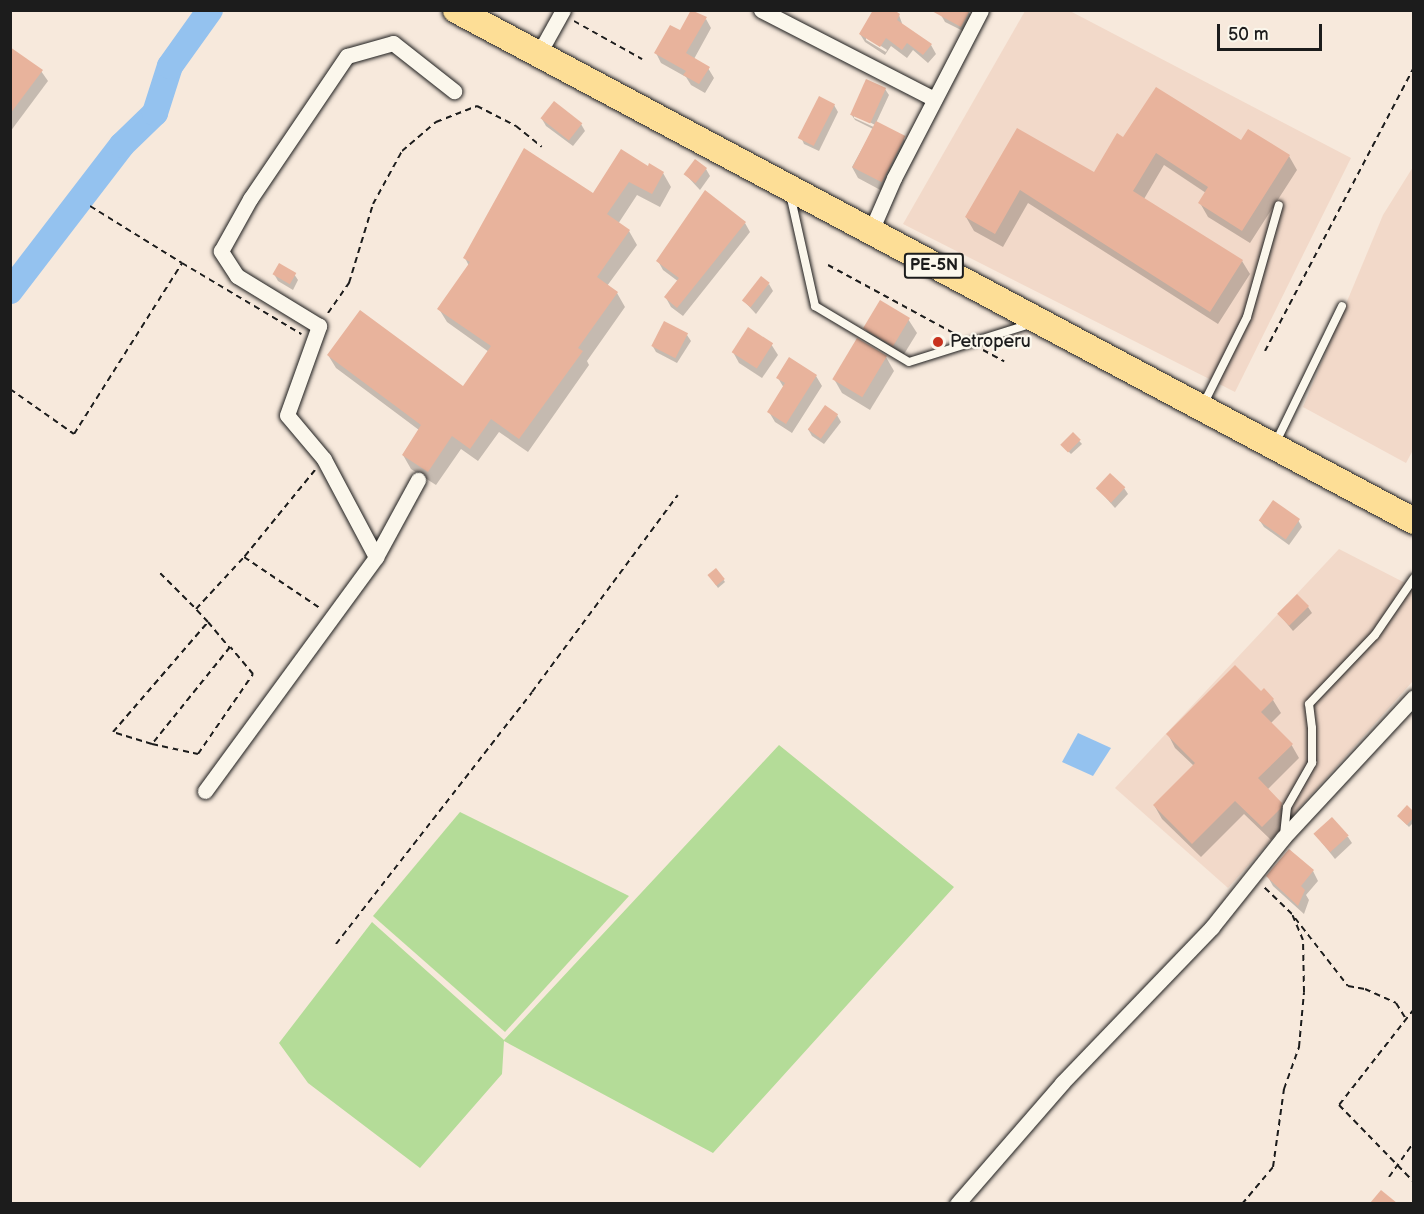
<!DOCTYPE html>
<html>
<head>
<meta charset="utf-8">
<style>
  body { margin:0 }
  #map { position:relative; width:1424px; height:1214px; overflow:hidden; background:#f7e9dc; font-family:"Balsamiq Sans",sans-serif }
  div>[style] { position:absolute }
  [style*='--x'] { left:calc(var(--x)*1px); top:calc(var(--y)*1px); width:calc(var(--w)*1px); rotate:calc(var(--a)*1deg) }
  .built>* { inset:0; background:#f2d9c9 }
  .green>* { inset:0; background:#b4dc98 }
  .water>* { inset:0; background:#94c2ef }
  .shadow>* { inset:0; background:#0003 }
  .river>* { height:26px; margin:-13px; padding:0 13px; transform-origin:13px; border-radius:13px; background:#94c2ef }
  .building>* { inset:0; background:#e8b39c; transform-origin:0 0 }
  .path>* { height:2px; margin-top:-1px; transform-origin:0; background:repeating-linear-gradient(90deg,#1c1c1c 0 6px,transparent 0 10.5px) }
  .roads { filter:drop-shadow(0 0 2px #1c1c1c) drop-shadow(0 0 2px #1c1c1c) }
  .service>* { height:8px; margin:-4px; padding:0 4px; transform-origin:4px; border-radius:4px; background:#fbf7ec }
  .minor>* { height:15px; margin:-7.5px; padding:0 7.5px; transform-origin:7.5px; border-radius:7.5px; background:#fbf7ec }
  .trunk>* { height:26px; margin:-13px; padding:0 13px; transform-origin:13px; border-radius:13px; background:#fdde96 }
  .dots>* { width:16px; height:16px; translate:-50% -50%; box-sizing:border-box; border:3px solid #fbf7ec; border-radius:50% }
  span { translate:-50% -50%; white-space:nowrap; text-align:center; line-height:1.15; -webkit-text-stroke:4.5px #fbf7ec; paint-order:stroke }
  .shield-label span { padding:2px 4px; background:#fbf7ec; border:2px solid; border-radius:4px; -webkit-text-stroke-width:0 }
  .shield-label { font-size:16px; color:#1c1c1c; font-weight:700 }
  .poi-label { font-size:18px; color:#1c1c1c }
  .left { translate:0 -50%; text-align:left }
  .frame { position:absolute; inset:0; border:12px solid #1c1c1c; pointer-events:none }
  .scale { position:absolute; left:1217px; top:24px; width:105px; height:27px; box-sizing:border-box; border:3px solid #1c1c1c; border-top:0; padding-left:8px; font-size:18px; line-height:21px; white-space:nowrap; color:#1c1c1c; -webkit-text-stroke:4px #fbf7ec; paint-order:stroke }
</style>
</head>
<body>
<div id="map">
  <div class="built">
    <i style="clip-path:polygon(1025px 11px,1070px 11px,1351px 158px,1235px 392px,903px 224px)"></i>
    <i style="clip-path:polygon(1413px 167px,1413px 450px,1406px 463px,1303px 407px,1383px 215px)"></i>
    <i style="clip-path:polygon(1339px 549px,1413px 587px,1413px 681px,1228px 888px,1115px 788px)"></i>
  </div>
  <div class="green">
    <i style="clip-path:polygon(779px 745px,954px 887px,713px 1153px,504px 1041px,502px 1074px,420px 1168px,308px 1083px,279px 1043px,372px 922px,504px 1040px)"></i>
    <i style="clip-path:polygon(460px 812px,629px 896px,505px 1032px,373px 916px)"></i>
  </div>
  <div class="water">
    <i style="clip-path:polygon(1078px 733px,1111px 748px,1093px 776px,1062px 762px)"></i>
  </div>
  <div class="shadow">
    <i style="clip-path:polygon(969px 12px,972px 19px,965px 32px,945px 22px,941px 15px)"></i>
    <i style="clip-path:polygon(evenodd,899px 15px,903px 26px,931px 45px,936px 54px,928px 63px,913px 50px,907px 58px,891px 46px,885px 55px,865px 42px,860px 34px,899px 15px,866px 36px,887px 50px,886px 52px,866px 40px,866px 36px)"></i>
    <i style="clip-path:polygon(706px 19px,711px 28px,694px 59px,708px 68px,714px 78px,705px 93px,691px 85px,686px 77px,661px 63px,656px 53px,680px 33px)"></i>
    <i style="clip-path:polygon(10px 54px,41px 71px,48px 81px,10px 132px)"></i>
    <i style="clip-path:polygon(evenodd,885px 89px,889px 95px,876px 123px,903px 138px,910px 148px,886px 193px,858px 178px,852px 167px,873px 129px,855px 120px,851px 114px,885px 89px,854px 114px,877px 126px,876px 128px,854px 118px,854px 114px)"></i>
    <i style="clip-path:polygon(819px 98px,834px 105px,838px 112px,819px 151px,804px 144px,801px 137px)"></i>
    <i style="clip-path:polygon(542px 119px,581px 124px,585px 131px,573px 146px,546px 126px)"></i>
    <i style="clip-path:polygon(1017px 130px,1094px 174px,1124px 139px,1242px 142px,1249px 131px,1289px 156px,1297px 170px,1250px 243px,1208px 217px,1200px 203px,1206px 193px,1164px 165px,1144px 199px,1242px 261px,1250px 274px,1218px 324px,1028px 203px,1003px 247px,974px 231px,966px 217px)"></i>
    <i style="clip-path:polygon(648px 168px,663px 173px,671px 187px,660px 207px,637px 195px,618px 224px,629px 231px,637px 245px,607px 286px,617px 293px,625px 307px,587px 361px,589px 365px,528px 452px,499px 432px,478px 461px,461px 449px,436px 485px,411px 469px,403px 455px,419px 430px,336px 368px,328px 355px,463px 388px,489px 352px,447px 322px,439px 309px,469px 266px,465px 258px)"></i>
    <i style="clip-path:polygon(706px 169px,710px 176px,700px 190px,686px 175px)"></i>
    <i style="clip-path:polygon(745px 223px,750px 232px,683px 316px,671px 307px,666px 298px,679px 282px,663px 270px,658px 261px)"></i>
    <i style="clip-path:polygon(274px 274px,294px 274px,298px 280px,293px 290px,278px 281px)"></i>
    <i style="clip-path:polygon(769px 284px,773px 291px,756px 314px,744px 301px)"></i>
    <i style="clip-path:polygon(908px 319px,917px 333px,901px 359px,873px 342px,865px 328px)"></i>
    <i style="clip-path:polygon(687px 335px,691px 341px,677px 363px,656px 352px,652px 345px)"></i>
    <i style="clip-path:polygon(771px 344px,778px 355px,762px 378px,739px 363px,733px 352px)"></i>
    <i style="clip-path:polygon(886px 357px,894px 371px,870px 410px,842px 393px,834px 379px)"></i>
    <i style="clip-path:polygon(816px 376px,822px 386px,792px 433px,775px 422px,769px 412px,784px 388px,778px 378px)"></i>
    <i style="clip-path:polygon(837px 415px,841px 422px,824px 444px,812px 436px,808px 429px)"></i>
    <i style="clip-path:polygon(1073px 434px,1082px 444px,1071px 454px,1064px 447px)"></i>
    <i style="clip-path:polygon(1124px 488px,1128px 494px,1115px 508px,1098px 489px)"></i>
    <i style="clip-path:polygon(1298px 520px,1302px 527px,1289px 545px,1264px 527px,1260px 521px)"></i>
    <i style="clip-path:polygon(711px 578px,723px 579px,725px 582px,718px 588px)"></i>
    <i style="clip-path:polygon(1308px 607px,1312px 613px,1293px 631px,1279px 614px)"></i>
    <i style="clip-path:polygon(1261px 693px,1273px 700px,1281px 713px,1270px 724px,1291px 744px,1299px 758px,1267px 790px,1281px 804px,1289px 818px,1288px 822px,1271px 840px,1244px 814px,1201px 857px,1162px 819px,1154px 805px,1194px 766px,1175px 748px,1168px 734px)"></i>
    <i style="clip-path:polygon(1407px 807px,1414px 813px,1414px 822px,1409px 827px,1398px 816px)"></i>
    <i style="clip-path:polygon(1315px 834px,1348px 837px,1352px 843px,1335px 859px)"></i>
    <i style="clip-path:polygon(1289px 851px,1313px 871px,1318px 881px,1306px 895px,1309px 900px,1304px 914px,1273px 886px,1268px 877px)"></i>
  </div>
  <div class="river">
    <i style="--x:10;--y:291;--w:184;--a:-52.5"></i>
    <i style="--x:122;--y:145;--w:46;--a:-44.1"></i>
    <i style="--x:155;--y:113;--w:49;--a:-72.3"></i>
    <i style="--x:170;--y:66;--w:69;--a:-54.5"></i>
  </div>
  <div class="building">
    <i style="clip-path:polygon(691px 10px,707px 17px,686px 53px,710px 67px,699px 84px,683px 75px,686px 71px,654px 53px,670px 25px,680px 30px)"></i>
    <i style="clip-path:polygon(873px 10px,894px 10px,900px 14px,897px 20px,932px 44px,923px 55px,907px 43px,902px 50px,886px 38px,880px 47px,859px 34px)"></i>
    <i style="clip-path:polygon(930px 10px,970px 10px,961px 27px)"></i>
    <i style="clip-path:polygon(10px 47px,43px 70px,10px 114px)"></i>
    <i style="left:866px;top:79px;width:22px;height:39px;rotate:24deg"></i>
    <i style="clip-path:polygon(1156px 87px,1241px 140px,1248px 129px,1290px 155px,1242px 231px,1198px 203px,1208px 187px,1156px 153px,1133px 191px,1243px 260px,1210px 312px,1020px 190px,995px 234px,965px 217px,1017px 128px,1094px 172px,1117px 133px,1123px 137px)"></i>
    <i style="left:819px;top:96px;width:18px;height:47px;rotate:27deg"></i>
    <i style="left:554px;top:101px;width:36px;height:22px;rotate:38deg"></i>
    <i style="left:876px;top:121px;width:33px;height:52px;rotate:27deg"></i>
    <i style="clip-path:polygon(524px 148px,593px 193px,621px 149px,648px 166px,649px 163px,664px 172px,652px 194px,629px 182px,607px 214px,630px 230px,597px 277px,618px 292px,578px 348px,583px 351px,519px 439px,491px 419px,470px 449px,452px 436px,428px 472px,402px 455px,421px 425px,327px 355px,360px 310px,463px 386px,491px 346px,437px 309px,470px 262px,463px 258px)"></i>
    <i style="left:695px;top:159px;width:15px;height:19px;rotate:37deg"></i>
    <i style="clip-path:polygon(705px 190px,746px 222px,677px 308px,664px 297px,679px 278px,656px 261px)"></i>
    <i style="left:279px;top:263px;width:20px;height:13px;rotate:30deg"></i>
    <i style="left:761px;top:276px;width:11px;height:31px;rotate:38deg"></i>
    <i style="left:880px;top:300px;width:35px;height:33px;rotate:31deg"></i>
    <i style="left:664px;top:321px;width:27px;height:28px;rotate:27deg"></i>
    <i style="left:748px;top:327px;width:30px;height:30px;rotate:33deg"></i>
    <i style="left:857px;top:338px;width:35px;height:48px;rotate:31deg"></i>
    <i style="clip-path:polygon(789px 357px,817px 375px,786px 424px,767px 412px,785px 383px,776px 378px)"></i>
    <i style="left:825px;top:405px;width:16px;height:30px;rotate:35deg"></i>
    <i style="left:1073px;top:432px;width:11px;height:18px;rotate:45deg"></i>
    <i style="left:1110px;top:473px;width:21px;height:21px;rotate:43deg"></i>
    <i style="left:1273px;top:500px;width:33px;height:25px;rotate:35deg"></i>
    <i style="left:716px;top:568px;width:14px;height:11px;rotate:51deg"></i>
    <i style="left:1297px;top:594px;width:17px;height:28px;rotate:45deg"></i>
    <i style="clip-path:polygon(1235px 665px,1261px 691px,1264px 688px,1274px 699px,1261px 712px,1293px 744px,1258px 778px,1282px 803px,1281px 808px,1262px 827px,1235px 801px,1192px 844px,1153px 805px,1195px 763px,1166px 734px)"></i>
    <i style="clip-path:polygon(1407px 805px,1413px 811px,1413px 818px,1407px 825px,1397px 816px)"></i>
    <i style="left:1332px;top:817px;width:25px;height:25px;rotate:48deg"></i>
    <i style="clip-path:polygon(1289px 849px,1314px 870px,1301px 886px,1305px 890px,1298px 906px,1266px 876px)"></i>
    <i style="clip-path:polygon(1381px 1190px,1397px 1203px,1370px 1203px)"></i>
  </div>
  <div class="path">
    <i style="--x:574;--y:21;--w:78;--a:29.2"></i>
    <i style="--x:90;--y:206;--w:108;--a:31.8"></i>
    <i style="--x:828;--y:265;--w:147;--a:28.5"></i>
    <i style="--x:328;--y:313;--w:37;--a:-55"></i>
    <i style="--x:349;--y:283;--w:83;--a:-73.1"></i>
    <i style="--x:373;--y:204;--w:60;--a:-61.3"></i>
    <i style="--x:402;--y:151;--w:45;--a:-40.5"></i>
    <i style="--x:436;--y:122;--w:44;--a:-21.3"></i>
    <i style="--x:477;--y:106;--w:44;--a:27.1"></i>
    <i style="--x:516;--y:126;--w:33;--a:39"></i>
    <i style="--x:983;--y:350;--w:24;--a:28"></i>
    <i style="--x:1265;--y:351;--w:321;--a:-62.3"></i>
    <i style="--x:10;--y:389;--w:78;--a:35.1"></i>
    <i style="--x:74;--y:434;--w:202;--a:-57.7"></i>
    <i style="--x:182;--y:263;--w:139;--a:30.8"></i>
    <i style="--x:315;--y:470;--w:112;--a:129.2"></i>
    <i style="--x:244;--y:557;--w:92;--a:33.9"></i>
    <i style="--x:160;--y:573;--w:51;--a:45"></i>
    <i style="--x:196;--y:609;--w:71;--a:-47.3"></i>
    <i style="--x:208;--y:622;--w:33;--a:50"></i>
    <i style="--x:152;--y:744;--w:47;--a:12.3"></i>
    <i style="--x:198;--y:754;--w:97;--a:-55.5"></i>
    <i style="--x:253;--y:674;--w:35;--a:-130"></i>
    <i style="--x:230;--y:647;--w:124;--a:128.8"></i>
    <i style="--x:152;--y:744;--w:41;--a:-162.9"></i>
    <i style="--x:113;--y:732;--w:145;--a:-49.2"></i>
    <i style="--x:208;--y:622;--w:18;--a:-133"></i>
    <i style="--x:1295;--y:918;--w:86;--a:52.1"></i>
    <i style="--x:1348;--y:986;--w:17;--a:10"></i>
    <i style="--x:1365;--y:989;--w:34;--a:24"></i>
    <i style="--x:1396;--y:1003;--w:19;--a:58"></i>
    <i style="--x:336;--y:944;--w:319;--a:-52.1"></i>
    <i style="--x:532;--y:692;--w:245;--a:-53.5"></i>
    <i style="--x:1414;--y:1009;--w:122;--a:128"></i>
    <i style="--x:1339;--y:1105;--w:107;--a:45.8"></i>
    <i style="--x:1414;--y:1016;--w:10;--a:90"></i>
    <i style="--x:1389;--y:1177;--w:43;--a:-54.5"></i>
    <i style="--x:1242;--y:1204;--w:48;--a:-50"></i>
    <i style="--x:1273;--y:1167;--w:79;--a:-82"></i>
    <i style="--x:1284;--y:1089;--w:45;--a:-70.3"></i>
    <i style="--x:1299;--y:1047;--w:55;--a:-84.8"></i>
    <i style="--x:1304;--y:992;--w:52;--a:-91.1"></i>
    <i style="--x:1303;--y:940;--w:28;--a:-113"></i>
    <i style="--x:1292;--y:914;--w:39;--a:-136"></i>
  </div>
  <div class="roads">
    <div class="service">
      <i style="--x:790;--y:194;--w:115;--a:77.4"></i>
      <i style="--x:815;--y:306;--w:109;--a:30.8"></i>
      <i style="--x:909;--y:362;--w:127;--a:-17.4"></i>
      <i style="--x:1204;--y:403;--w:96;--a:-63.4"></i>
      <i style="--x:1247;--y:317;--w:116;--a:-74.1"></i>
      <i style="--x:1276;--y:442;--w:151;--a:-64.1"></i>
      <i style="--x:1284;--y:835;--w:28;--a:-84"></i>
      <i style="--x:1287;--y:807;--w:51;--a:-60.4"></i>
      <i style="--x:1312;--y:763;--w:35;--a:-90"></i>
      <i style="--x:1312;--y:728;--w:24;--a:-97"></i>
      <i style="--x:1309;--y:704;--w:95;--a:-46.3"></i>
      <i style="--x:1375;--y:635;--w:69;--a:-55.6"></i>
    </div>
    <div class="minor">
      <i style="--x:761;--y:10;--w:195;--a:27.2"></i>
      <i style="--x:538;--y:55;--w:51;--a:-60.9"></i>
      <i style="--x:870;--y:233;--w:60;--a:-66.4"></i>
      <i style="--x:894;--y:178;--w:189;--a:-62.6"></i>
      <i style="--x:376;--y:557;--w:111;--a:-118"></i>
      <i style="--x:324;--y:459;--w:57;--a:-130.1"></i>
      <i style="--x:287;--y:415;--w:95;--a:-70.2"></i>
      <i style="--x:319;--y:326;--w:96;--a:-148.6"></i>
      <i style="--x:237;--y:276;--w:30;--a:-123"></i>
      <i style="--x:221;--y:251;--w:60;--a:-60.9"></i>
      <i style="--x:250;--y:199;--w:173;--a:-55.9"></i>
      <i style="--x:347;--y:56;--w:48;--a:-15.8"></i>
      <i style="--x:393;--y:43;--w:78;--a:38.2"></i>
      <i style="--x:205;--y:791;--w:290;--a:-53.8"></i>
      <i style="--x:376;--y:557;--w:88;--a:-61.4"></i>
      <i style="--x:957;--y:1204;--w:160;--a:-49"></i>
      <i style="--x:1062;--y:1083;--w:216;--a:-46.1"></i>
      <i style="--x:1212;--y:927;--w:114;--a:-51.4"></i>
      <i style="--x:1283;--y:838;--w:192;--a:-47.1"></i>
    </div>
    <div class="trunk">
      <i style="--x:456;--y:10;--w:1086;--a:28.08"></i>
    </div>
  </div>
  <div class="dots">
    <i style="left:938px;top:342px;background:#c8321e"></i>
  </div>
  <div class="shield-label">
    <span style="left:934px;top:266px">PE-5N</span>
  </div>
  <div class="poi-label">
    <span class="left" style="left:950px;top:342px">Petroperu</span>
  </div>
  <div class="frame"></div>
  <div class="scale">50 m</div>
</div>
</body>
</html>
